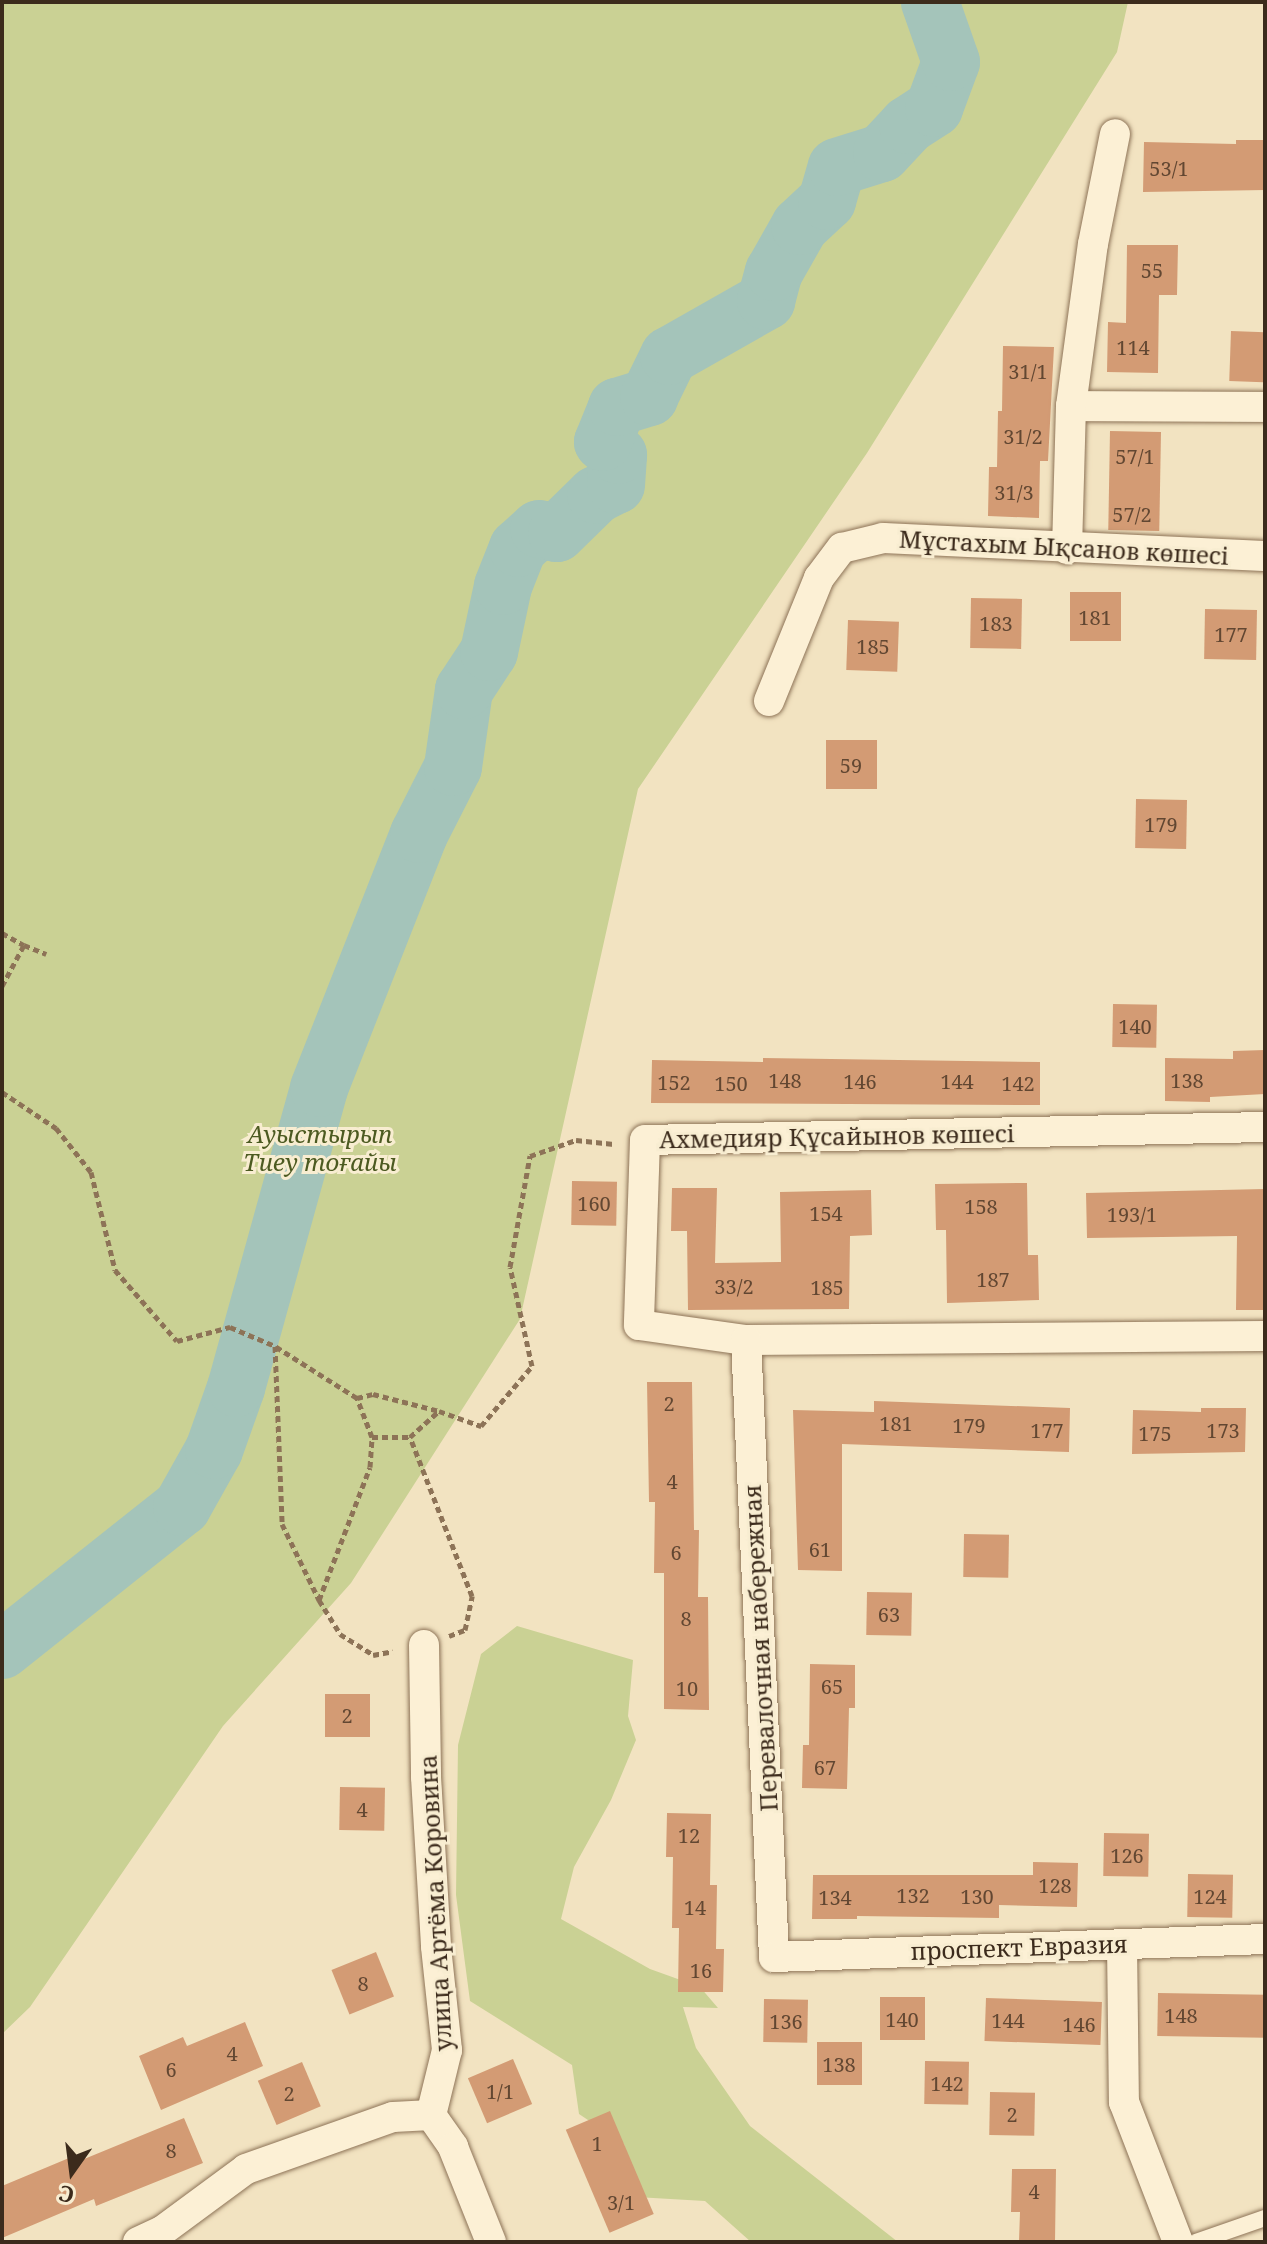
<!DOCTYPE html>
<html>
<head>
<meta charset="utf-8">
<style>
  body { margin:0 }
  #map { position:relative; width:1267px; height:2244px; overflow:hidden; background:#f2e3c1; font-family:"Noto Serif",serif }
  div>[style] { position:absolute }
  [style*='--x'] { left:calc(var(--x)*1px); top:calc(var(--y)*1px); width:calc(var(--w)*1px); rotate:calc(var(--a)*1deg) }
  .green>* { inset:0; background:#cad194 }
  .river>* { height:58px; margin:-29px; padding:0 29px; transform-origin:29px; border-radius:29px; background:#a4c4ba }
  .building>* { inset:0; background:#d39b74; transform-origin:0 0 }
  .path>* { height:5px; margin-top:-2.5px; transform-origin:0; background:repeating-linear-gradient(90deg,#8d7357 0 6px,transparent 0 10px) }
  .roads { filter:drop-shadow(0 0 2px #8d7357) drop-shadow(0 0 2px #8d7357) }
  .service>* { height:16px; margin:-8px; padding:0 8px; transform-origin:8px; border-radius:8px; background:#fcf0d5 }
  .minor>* { height:30px; margin:-15px; padding:0 15px; transform-origin:15px; border-radius:15px; background:#fcf0d5 }
  span { translate:-50% -50%; white-space:nowrap; text-align:center; line-height:1.15; -webkit-text-stroke:6px #f8edd1; paint-order:stroke }
  .number-label { font-size:20px; color:#624732 }
  .number-label span { -webkit-text-stroke-width:0 }
  .street-label { font-size:24px; color:#3c2b1c }
  .park-label { font-size:24px; color:#4c5a21; font-style:italic }
  .frame { position:absolute; inset:0; border:4px solid #3c2b1c; pointer-events:none }
  .north { position:absolute; left:32px; top:2132px; width:80px; height:80px; -webkit-text-stroke:6px #f8edd1; paint-order:stroke; rotate:194deg; font-size:22px; font-weight:700; line-height:32px; text-align:center; color:#3c2b1c }
  .north::after { content:''; display:block; margin:auto; width:28px; height:36px; background:#3c2b1c; clip-path:polygon(50% 0,100% 100%,50% 72%,0 100%) }
</style>
</head>
<body>
<div id="map">
  <div class="green">
    <i style="clip-path:polygon(2px 2px,1128px 2px,1117px 52px,867px 453px,638px 789px,520px 1319px,351px 1583px,223px 1726px,30px 2007px,2px 2034px)"></i>
    <i style="clip-path:polygon(517px 1626px,633px 1660px,628px 1716px,636px 1740px,611px 1800px,574px 1867px,561px 1919px,650px 1969px,700px 1987px,718px 2008px,683px 2007px,696px 2048px,750px 2126px,898px 2242px,751px 2242px,705px 2201px,636px 2197px,624px 2144px,579px 2114px,572px 2065px,470px 2001px,456px 1895px,458px 1745px,481px 1654px)"></i>
  </div>
  <div class="river">
    <i style="--x:2;--y:1650;--w:230;--a:-38.5"></i>
    <i style="--x:182;--y:1507;--w:65;--a:-60.7"></i>
    <i style="--x:214;--y:1450;--w:66;--a:-70.5"></i>
    <i style="--x:236;--y:1388;--w:311;--a:-74.5"></i>
    <i style="--x:319;--y:1088;--w:273;--a:-68.5"></i>
    <i style="--x:419;--y:834;--w:75;--a:-63.1"></i>
    <i style="--x:453;--y:767;--w:78;--a:-81.9"></i>
    <i style="--x:464;--y:690;--w:45;--a:-56.7"></i>
    <i style="--x:489;--y:652;--w:67;--a:-78"></i>
    <i style="--x:503;--y:586;--w:41;--a:-68.5"></i>
    <i style="--x:518;--y:548;--w:28;--a:-42"></i>
    <i style="--x:539;--y:529;--w:18;--a:13"></i>
    <i style="--x:557;--y:533;--w:54;--a:-44.3"></i>
    <i style="--x:596;--y:495;--w:22;--a:-27"></i>
    <i style="--x:616;--y:485;--w:30;--a:-86"></i>
    <i style="--x:618;--y:455;--w:20;--a:-139"></i>
    <i style="--x:603;--y:442;--w:38;--a:-68"></i>
    <i style="--x:617;--y:407;--w:34;--a:-17"></i>
    <i style="--x:649;--y:397;--w:46;--a:-64"></i>
    <i style="--x:669;--y:356;--w:112;--a:-29.6"></i>
    <i style="--x:766;--y:301;--w:30;--a:-75"></i>
    <i style="--x:774;--y:272;--w:53;--a:-60.5"></i>
    <i style="--x:800;--y:226;--w:37;--a:-43"></i>
    <i style="--x:827;--y:201;--w:35;--a:-74"></i>
    <i style="--x:837;--y:167;--w:47;--a:-17.3"></i>
    <i style="--x:882;--y:153;--w:38;--a:-47"></i>
    <i style="--x:908;--y:125;--w:31;--a:-33"></i>
    <i style="--x:934;--y:108;--w:49;--a:-69.7"></i>
    <i style="--x:951;--y:62;--w:64;--a:-109.3"></i>
  </div>
  <div class="building">
    <i style="clip-path:polygon(1236px 140px,1265px 140px,1265px 190px,1143px 192px,1144px 142px,1236px 144px)"></i>
    <i style="clip-path:polygon(1127px 245px,1178px 245px,1177px 295px,1159px 295px,1158px 373px,1107px 372px,1108px 322px,1126px 323px)"></i>
    <i style="left:1231px;top:331px;width:34px;height:50px;rotate:2deg"></i>
    <i style="clip-path:polygon(1003px 346px,1054px 347px,1048px 461px,1040px 461px,1039px 518px,988px 516px,989px 467px,997px 467px,998px 411px,1002px 411px)"></i>
    <i style="left:1110px;top:431px;width:51px;height:99px;rotate:1deg"></i>
    <i style="left:1070px;top:592px;width:51px;height:49px"></i>
    <i style="left:971px;top:598px;width:51px;height:50px;rotate:1deg"></i>
    <i style="left:1205px;top:609px;width:52px;height:50px;rotate:1deg"></i>
    <i style="left:848px;top:620px;width:51px;height:50px;rotate:2deg"></i>
    <i style="left:826px;top:740px;width:51px;height:49px"></i>
    <i style="left:1136px;top:799px;width:51px;height:49px;rotate:1deg"></i>
    <i style="left:1113px;top:1004px;width:44px;height:43px;rotate:1deg"></i>
    <i style="clip-path:polygon(1265px 1050px,1265px 1094px,1210px 1097px,1210px 1102px,1165px 1101px,1165px 1058px,1233px 1059px,1233px 1051px)"></i>
    <i style="clip-path:polygon(763px 1058px,1040px 1062px,1040px 1105px,651px 1103px,652px 1060px,763px 1062px)"></i>
    <i style="left:572px;top:1181px;width:45px;height:44px;rotate:1deg"></i>
    <i style="clip-path:polygon(1027px 1183px,1028px 1255px,1038px 1255px,1039px 1300px,947px 1303px,946px 1230px,936px 1230px,935px 1184px)"></i>
    <i style="clip-path:polygon(672px 1188px,717px 1188px,715px 1263px,781px 1262px,780px 1192px,871px 1190px,872px 1235px,850px 1236px,849px 1309px,688px 1310px,687px 1231px,671px 1231px)"></i>
    <i style="clip-path:polygon(1265px 1189px,1265px 1310px,1236px 1310px,1237px 1236px,1087px 1238px,1086px 1193px)"></i>
    <i style="clip-path:polygon(647px 1382px,692px 1382px,694px 1530px,699px 1530px,698px 1597px,708px 1597px,709px 1710px,664px 1709px,664px 1573px,654px 1573px,655px 1502px,649px 1502px)"></i>
    <i style="clip-path:polygon(874px 1401px,1070px 1408px,1069px 1452px,842px 1444px,842px 1571px,798px 1570px,793px 1410px,874px 1412px)"></i>
    <i style="clip-path:polygon(1201px 1408px,1246px 1408px,1245px 1452px,1132px 1454px,1133px 1410px,1201px 1412px)"></i>
    <i style="left:964px;top:1534px;width:45px;height:43px;rotate:1deg"></i>
    <i style="left:867px;top:1592px;width:45px;height:43px;rotate:1deg"></i>
    <i style="clip-path:polygon(810px 1664px,855px 1665px,855px 1708px,849px 1708px,847px 1789px,802px 1788px,803px 1745px,809px 1745px)"></i>
    <i style="left:325px;top:1694px;width:45px;height:43px"></i>
    <i style="left:340px;top:1787px;width:45px;height:43px;rotate:1deg"></i>
    <i style="clip-path:polygon(667px 1813px,711px 1814px,710px 1885px,717px 1885px,716px 1949px,724px 1949px,723px 1992px,678px 1992px,679px 1928px,672px 1928px,673px 1857px,666px 1857px)"></i>
    <i style="left:1104px;top:1833px;width:45px;height:43px;rotate:1deg"></i>
    <i style="clip-path:polygon(1033px 1862px,1078px 1863px,1077px 1907px,999px 1905px,999px 1918px,857px 1916px,857px 1919px,812px 1919px,813px 1875px,1033px 1875px)"></i>
    <i style="left:1188px;top:1874px;width:45px;height:43px;rotate:1deg"></i>
    <i style="left:376px;top:1952px;width:48px;height:48px;rotate:68deg"></i>
    <i style="left:1158px;top:1993px;width:107px;height:43px;rotate:1deg"></i>
    <i style="left:880px;top:1997px;width:45px;height:43px"></i>
    <i style="left:986px;top:1998px;width:116px;height:43px;rotate:2deg"></i>
    <i style="left:764px;top:1999px;width:44px;height:43px;rotate:1deg"></i>
    <i style="clip-path:polygon(245px 2022px,263px 2066px,161px 2110px,139px 2056px,183px 2037px,187px 2046px)"></i>
    <i style="left:817px;top:2042px;width:45px;height:43px"></i>
    <i style="left:513px;top:2059px;width:49px;height:49px;rotate:67deg"></i>
    <i style="left:925px;top:2061px;width:44px;height:43px;rotate:1deg"></i>
    <i style="left:302px;top:2062px;width:48px;height:48px;rotate:67deg"></i>
    <i style="left:990px;top:2092px;width:45px;height:43px;rotate:1deg"></i>
    <i style="left:610px;top:2111px;width:112px;height:48px;rotate:67deg"></i>
    <i style="clip-path:polygon(184px 2118px,203px 2163px,96px 2206px,94px 2199px,2px 2238px,2px 2186px,69px 2158px,72px 2164px)"></i>
    <i style="clip-path:polygon(1012px 2169px,1056px 2169px,1055px 2242px,1019px 2242px,1020px 2212px,1011px 2212px)"></i>
  </div>
  <div class="path">
    <i style="--x:2;--y:933;--w:25;--a:29"></i>
    <i style="--x:2;--y:986;--w:47;--a:-61.8"></i>
    <i style="--x:24;--y:945;--w:24;--a:22"></i>
    <i style="--x:2;--y:1092;--w:65;--a:33.7"></i>
    <i style="--x:56;--y:1128;--w:56;--a:51.5"></i>
    <i style="--x:91;--y:1172;--w:101;--a:76.2"></i>
    <i style="--x:115;--y:1270;--w:94;--a:48.9"></i>
    <i style="--x:177;--y:1341;--w:55;--a:-14.8"></i>
    <i style="--x:230;--y:1327;--w:49;--a:22.9"></i>
    <i style="--x:357;--y:1398;--w:16;--a:-14"></i>
    <i style="--x:373;--y:1394;--w:68;--a:14.4"></i>
    <i style="--x:372;--y:1437;--w:42;--a:-111"></i>
    <i style="--x:357;--y:1398;--w:97;--a:-147.6"></i>
    <i style="--x:275;--y:1346;--w:178;--a:87.7"></i>
    <i style="--x:282;--y:1524;--w:85;--a:64"></i>
    <i style="--x:319;--y:1600;--w:142;--a:-69"></i>
    <i style="--x:370;--y:1467;--w:30;--a:-86"></i>
    <i style="--x:372;--y:1437;--w:38;--a:0"></i>
    <i style="--x:319;--y:1600;--w:40;--a:58"></i>
    <i style="--x:340;--y:1634;--w:39;--a:32"></i>
    <i style="--x:373;--y:1655;--w:20;--a:-11"></i>
    <i style="--x:449;--y:1636;--w:17;--a:-21"></i>
    <i style="--x:465;--y:1630;--w:35;--a:-78"></i>
    <i style="--x:472;--y:1596;--w:171;--a:-111.3"></i>
    <i style="--x:410;--y:1437;--w:39;--a:-42"></i>
    <i style="--x:439;--y:1411;--w:45;--a:19.7"></i>
    <i style="--x:481;--y:1426;--w:79;--a:-49.6"></i>
    <i style="--x:532;--y:1366;--w:101;--a:-102.5"></i>
    <i style="--x:510;--y:1267;--w:113;--a:-79.8"></i>
    <i style="--x:530;--y:1156;--w:49;--a:-19.2"></i>
    <i style="--x:576;--y:1140;--w:38;--a:6"></i>
  </div>
  <div class="roads">
    <div class="service">
      <i style="--x:1196;--y:2242;--w:73;--a:-19.2"></i>
    </div>
    <div class="minor">
      <i style="--x:1071;--y:406;--w:194;--a:0.3"></i>
      <i style="--x:1067;--y:549;--w:143;--a:-88.4"></i>
      <i style="--x:1071;--y:406;--w:163;--a:-82.3"></i>
      <i style="--x:1093;--y:244;--w:112;--a:-78.7"></i>
      <i style="--x:769;--y:701;--w:133;--a:-67.9"></i>
      <i style="--x:819;--y:578;--w:38;--a:-53"></i>
      <i style="--x:842;--y:548;--w:42;--a:-13.7"></i>
      <i style="--x:883;--y:538;--w:382;--a:2.7"></i>
      <i style="--x:1265;--y:1127;--w:620;--a:178.8"></i>
      <i style="--x:645;--y:1140;--w:185;--a:91.9"></i>
      <i style="--x:639;--y:1325;--w:108;--a:8"></i>
      <i style="--x:746;--y:1340;--w:519;--a:-0.44"></i>
      <i style="--x:746;--y:1340;--w:618;--a:87.4"></i>
      <i style="--x:774;--y:1957;--w:491;--a:-2.1"></i>
      <i style="--x:424;--y:1645;--w:132;--a:89.1"></i>
      <i style="--x:426;--y:1777;--w:170;--a:86.6"></i>
      <i style="--x:436;--y:1947;--w:104;--a:83.9"></i>
      <i style="--x:447;--y:2050;--w:67;--a:103.8"></i>
      <i style="--x:431;--y:2115;--w:39;--a:55"></i>
      <i style="--x:453;--y:2147;--w:102;--a:68.2"></i>
      <i style="--x:1122;--y:1944;--w:158;--a:89.3"></i>
      <i style="--x:1124;--y:2102;--w:150;--a:68.9"></i>
      <i style="--x:138;--y:2242;--w:26;--a:-25"></i>
      <i style="--x:162;--y:2231;--w:104;--a:-36.4"></i>
      <i style="--x:246;--y:2169;--w:156;--a:-19.5"></i>
      <i style="--x:393;--y:2117;--w:38;--a:-3"></i>
    </div>
  </div>
  <div class="number-label">
    <span style="left:1169px;top:168px">53/1</span>
    <span style="left:1152px;top:270px">55</span>
    <span style="left:1133px;top:347px">114</span>
    <span style="left:1028px;top:371px">31/1</span>
    <span style="left:1023px;top:436px">31/2</span>
    <span style="left:1135px;top:456px">57/1</span>
    <span style="left:1014px;top:492px">31/3</span>
    <span style="left:1132px;top:514px">57/2</span>
    <span style="left:1095px;top:617px">181</span>
    <span style="left:996px;top:623px">183</span>
    <span style="left:1231px;top:634px">177</span>
    <span style="left:873px;top:646px">185</span>
    <span style="left:851px;top:765px">59</span>
    <span style="left:1161px;top:824px">179</span>
    <span style="left:1135px;top:1026px">140</span>
    <span style="left:785px;top:1080px">148</span>
    <span style="left:1187px;top:1080px">138</span>
    <span style="left:860px;top:1081px">146</span>
    <span style="left:957px;top:1081px">144</span>
    <span style="left:674px;top:1082px">152</span>
    <span style="left:731px;top:1083px">150</span>
    <span style="left:1018px;top:1083px">142</span>
    <span style="left:594px;top:1203px">160</span>
    <span style="left:981px;top:1206px">158</span>
    <span style="left:826px;top:1213px">154</span>
    <span style="left:1132px;top:1214px">193/1</span>
    <span style="left:993px;top:1279px">187</span>
    <span style="left:734px;top:1286px">33/2</span>
    <span style="left:827px;top:1287px">185</span>
    <span style="left:669px;top:1403px">2</span>
    <span style="left:896px;top:1423px">181</span>
    <span style="left:969px;top:1425px">179</span>
    <span style="left:1047px;top:1430px">177</span>
    <span style="left:1223px;top:1430px">173</span>
    <span style="left:1155px;top:1433px">175</span>
    <span style="left:672px;top:1481px">4</span>
    <span style="left:820px;top:1549px">61</span>
    <span style="left:676px;top:1552px">6</span>
    <span style="left:889px;top:1614px">63</span>
    <span style="left:686px;top:1618px">8</span>
    <span style="left:832px;top:1686px">65</span>
    <span style="left:687px;top:1688px">10</span>
    <span style="left:347px;top:1715px">2</span>
    <span style="left:825px;top:1767px">67</span>
    <span style="left:362px;top:1809px">4</span>
    <span style="left:689px;top:1835px">12</span>
    <span style="left:1127px;top:1855px">126</span>
    <span style="left:1055px;top:1885px">128</span>
    <span style="left:913px;top:1895px">132</span>
    <span style="left:977px;top:1896px">130</span>
    <span style="left:1210px;top:1896px">124</span>
    <span style="left:835px;top:1897px">134</span>
    <span style="left:695px;top:1907px">14</span>
    <span style="left:701px;top:1970px">16</span>
    <span style="left:363px;top:1983px">8</span>
    <span style="left:1181px;top:2015px">148</span>
    <span style="left:902px;top:2019px">140</span>
    <span style="left:1008px;top:2020px">144</span>
    <span style="left:786px;top:2021px">136</span>
    <span style="left:1079px;top:2024px">146</span>
    <span style="left:232px;top:2053px">4</span>
    <span style="left:839px;top:2064px">138</span>
    <span style="left:171px;top:2069px">6</span>
    <span style="left:947px;top:2083px">142</span>
    <span style="left:500px;top:2091px">1/1</span>
    <span style="left:289px;top:2093px">2</span>
    <span style="left:1012px;top:2114px">2</span>
    <span style="left:597px;top:2143px">1</span>
    <span style="left:171px;top:2150px">8</span>
    <span style="left:1034px;top:2191px">4</span>
    <span style="left:621px;top:2202px">3/1</span>
  </div>
  <div class="street-label">
    <span style="left:1064px;top:547px;rotate:3deg">Мұстахым Ықсанов көшесі</span>
    <span style="left:837px;top:1136px;rotate:-1deg">Ахмедияр Құсайынов көшесі</span>
    <span style="left:760px;top:1648px;rotate:-93deg">Перевалочная набережная</span>
    <span style="left:435px;top:1903px;rotate:-93deg">улица Артёма Коровина</span>
    <span style="left:1019px;top:1947px;rotate:-2deg">проспект Евразия</span>
  </div>
  <div class="park-label">
    <span style="left:320px;top:1148px">Ауыстырып<br>Тиеу тоғайы</span>
  </div>
  <div class="frame"></div>
  <div class="north">С</div>
</div>
</body>
</html>
